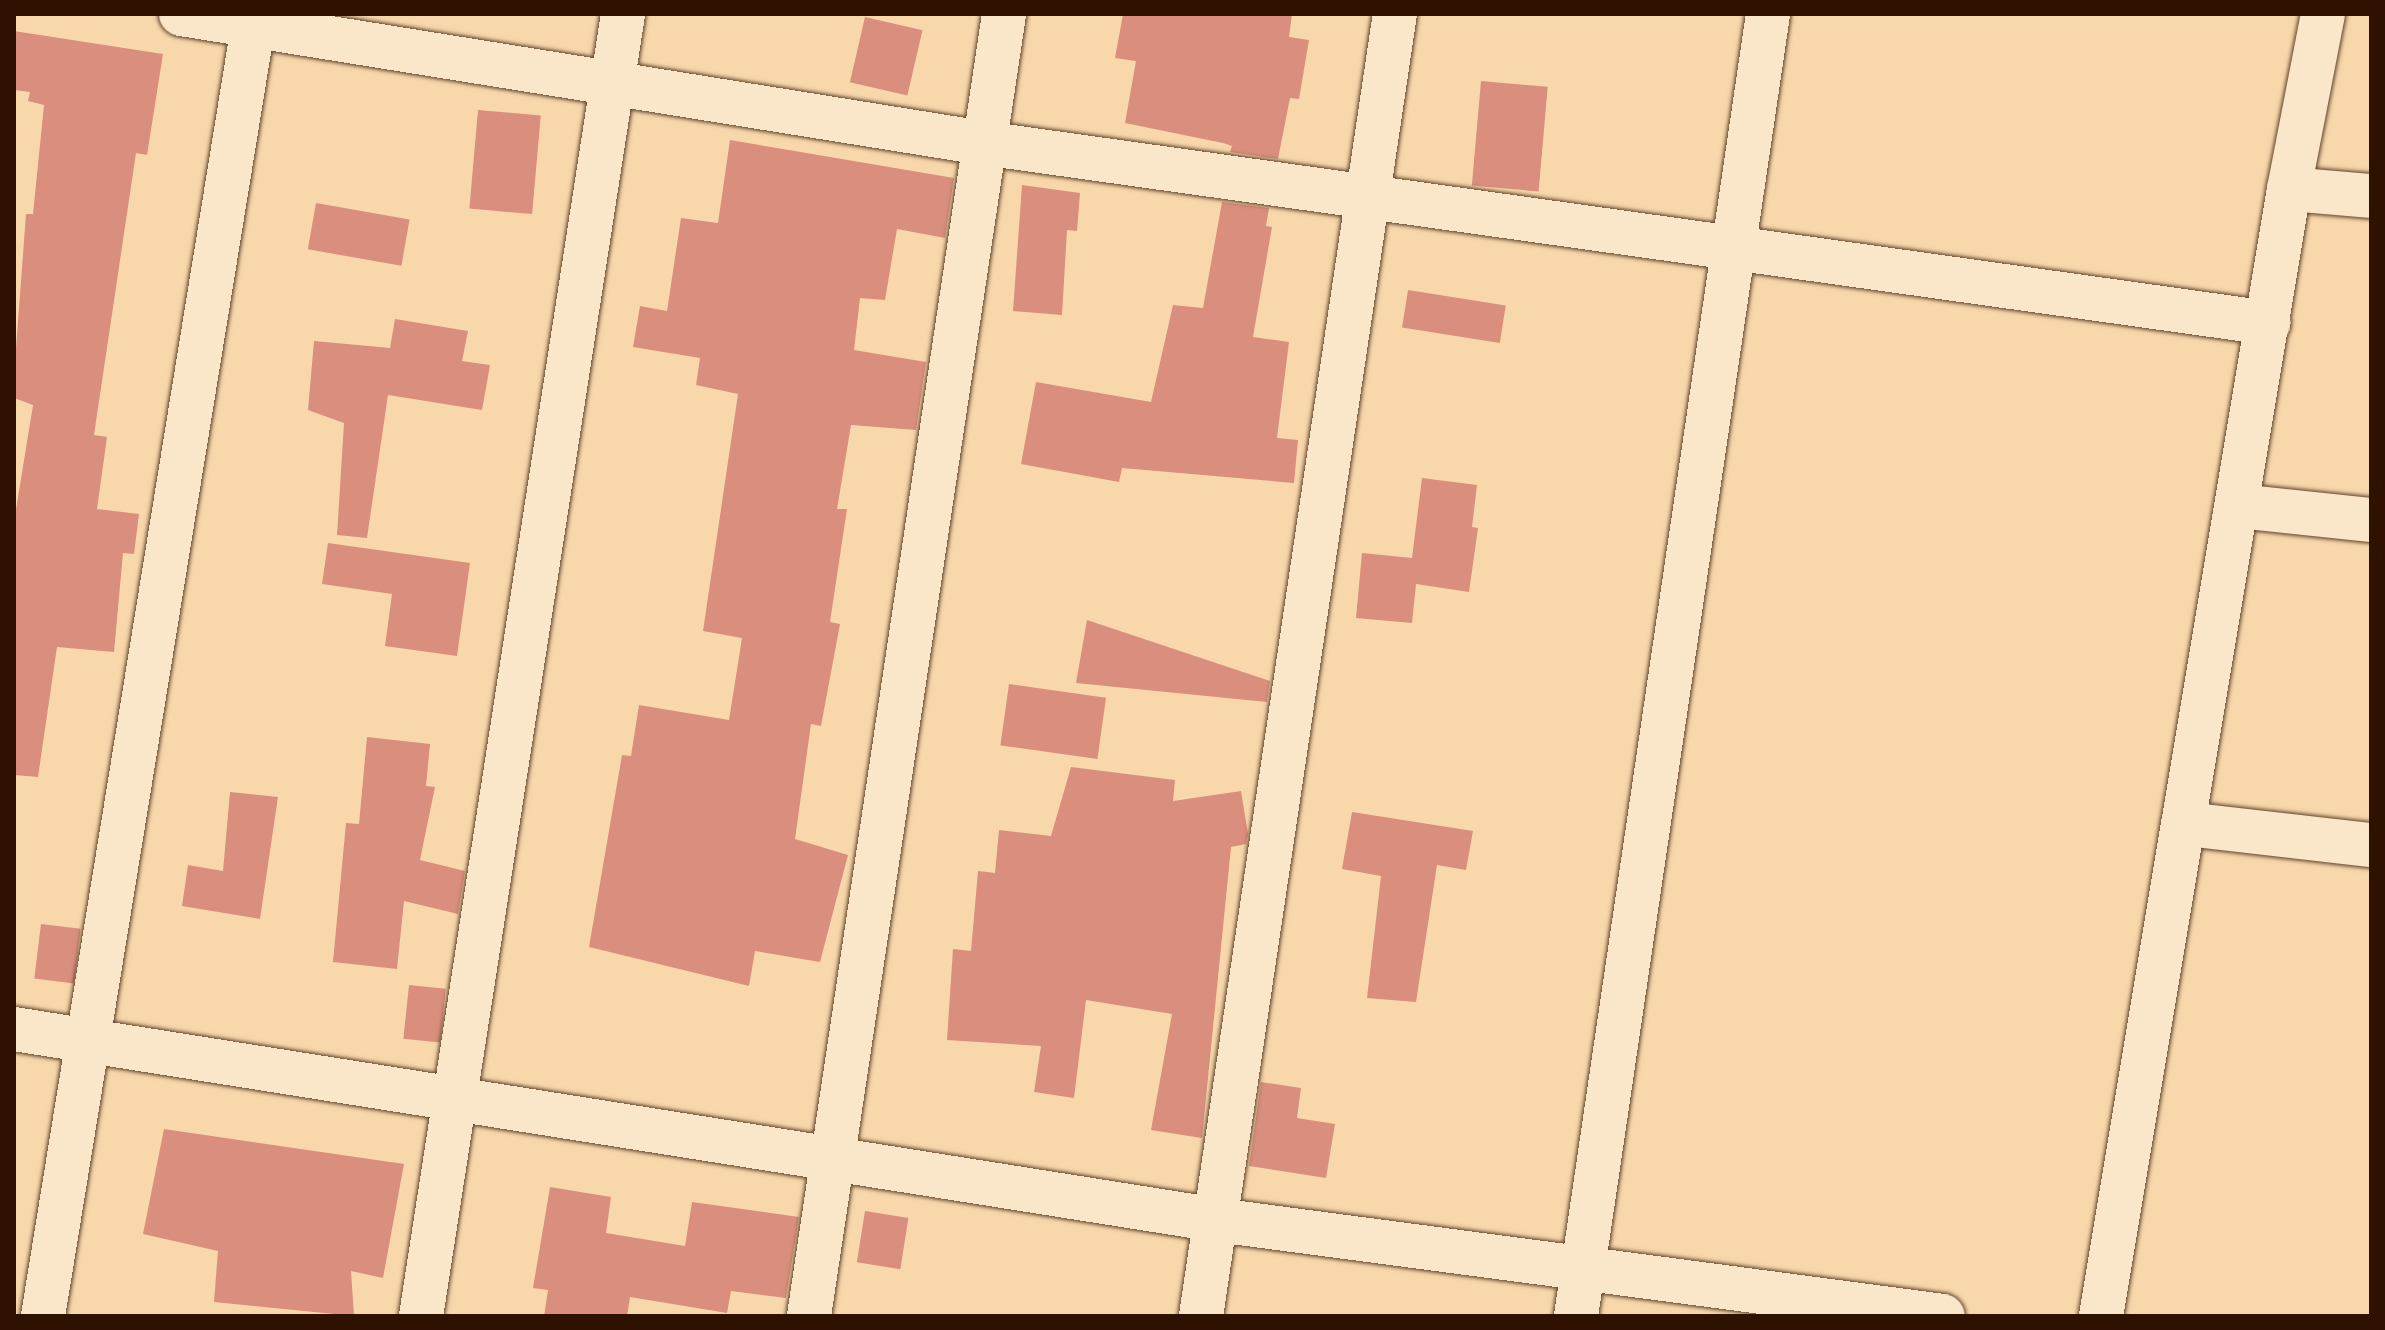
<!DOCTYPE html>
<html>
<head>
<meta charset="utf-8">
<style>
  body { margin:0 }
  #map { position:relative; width:2385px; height:1330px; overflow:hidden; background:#f8d8ab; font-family:"Old Standard TT",serif }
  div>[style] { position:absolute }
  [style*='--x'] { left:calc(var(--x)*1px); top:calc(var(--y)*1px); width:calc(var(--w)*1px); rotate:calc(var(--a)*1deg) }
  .building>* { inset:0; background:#da8e7e; transform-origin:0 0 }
  .roads { filter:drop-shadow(0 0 2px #61432b) drop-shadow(0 0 2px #61432b) }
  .minor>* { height:44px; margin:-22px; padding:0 22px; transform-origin:22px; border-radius:22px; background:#fae6c8 }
  .tertiary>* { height:44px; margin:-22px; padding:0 22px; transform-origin:22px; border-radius:22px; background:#fae6c8 }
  span { translate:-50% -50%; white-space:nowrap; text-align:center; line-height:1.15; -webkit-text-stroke:7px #fae6c8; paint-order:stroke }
  .frame { position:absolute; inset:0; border:16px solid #2f1100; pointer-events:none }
</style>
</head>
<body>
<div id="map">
  <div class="building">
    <i style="clip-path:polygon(1123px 14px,1292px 14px,1289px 37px,1309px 40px,1299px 99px,1290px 98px,1278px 159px,1230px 152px,1232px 146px,1223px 143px,1125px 123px,1136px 61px,1115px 58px)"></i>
    <i style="left:865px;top:17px;width:59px;height:67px;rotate:13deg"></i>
    <i style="clip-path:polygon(14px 31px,163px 54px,147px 155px,136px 153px,94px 435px,107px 437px,97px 509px,139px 514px,134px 554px,123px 553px,114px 652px,57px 647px,38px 777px,14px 775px,14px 522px,33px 405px,14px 398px,14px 375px,26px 214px,33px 214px,44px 105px,28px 101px,30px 92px,14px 90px)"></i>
    <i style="left:1481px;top:81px;width:67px;height:105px;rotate:5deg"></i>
    <i style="left:478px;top:110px;width:63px;height:99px;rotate:5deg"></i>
    <i style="clip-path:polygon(730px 140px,954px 178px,945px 238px,897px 229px,885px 300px,860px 298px,854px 350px,926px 362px,916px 430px,851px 425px,837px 509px,847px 509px,830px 622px,840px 624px,821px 726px,811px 724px,795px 839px,848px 855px,820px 962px,755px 951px,749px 986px,589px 947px,622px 755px,631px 756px,639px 705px,729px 720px,742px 638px,703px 631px,738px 394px,696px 385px,700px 358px,633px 347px,640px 306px,667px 311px,681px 218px,718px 223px)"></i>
    <i style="clip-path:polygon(1022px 185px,1080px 193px,1077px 231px,1067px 230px,1062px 315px,1013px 311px)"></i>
    <i style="clip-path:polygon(1222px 202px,1269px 208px,1266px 226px,1272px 227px,1253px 337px,1289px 342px,1277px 438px,1298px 440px,1294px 483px,1122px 468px,1119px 482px,1021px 464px,1036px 382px,1151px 402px,1173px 305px,1203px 308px)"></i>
    <i style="left:316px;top:203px;width:95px;height:47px;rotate:10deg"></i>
    <i style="left:1408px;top:290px;width:99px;height:38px;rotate:9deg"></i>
    <i style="clip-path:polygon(395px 319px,468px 331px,462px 361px,490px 365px,482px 410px,388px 395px,367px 538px,337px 535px,344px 423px,308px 410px,314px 341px,390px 348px)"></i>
    <i style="clip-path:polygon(1422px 478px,1477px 485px,1472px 527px,1478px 528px,1469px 592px,1416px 584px,1412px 623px,1356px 618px,1362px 553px,1412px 558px)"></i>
    <i style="clip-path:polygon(328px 543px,470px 563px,457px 656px,385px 646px,392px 594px,322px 584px)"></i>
    <i style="clip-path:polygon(1087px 620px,1270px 681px,1267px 702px,1076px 683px)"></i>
    <i style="left:1009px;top:684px;width:98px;height:62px;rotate:8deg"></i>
    <i style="clip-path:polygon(367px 737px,430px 744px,426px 786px,435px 787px,420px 860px,465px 871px,458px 914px,404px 901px,397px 969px,333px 962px,346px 823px,359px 824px)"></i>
    <i style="clip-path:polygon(1071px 767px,1175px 780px,1173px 801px,1241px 791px,1248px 834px,1246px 844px,1231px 847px,1202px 1138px,1151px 1130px,1172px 1014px,1086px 1000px,1074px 1098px,1034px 1092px,1041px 1046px,947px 1040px,953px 949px,971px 951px,978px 871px,995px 873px,999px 830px,1051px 836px)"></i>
    <i style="clip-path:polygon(230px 792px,278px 797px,260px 919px,182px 906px,188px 865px,223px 871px)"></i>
    <i style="clip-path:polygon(1352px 812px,1473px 831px,1466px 870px,1437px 865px,1416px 1002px,1367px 998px,1381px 876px,1342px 869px)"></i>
    <i style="left:41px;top:924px;width:40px;height:55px;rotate:7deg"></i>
    <i style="left:409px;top:985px;width:37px;height:54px;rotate:6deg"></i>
    <i style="clip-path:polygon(1261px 1082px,1301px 1088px,1297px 1118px,1335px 1124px,1326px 1178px,1249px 1166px)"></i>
    <i style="clip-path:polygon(164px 1129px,404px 1164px,383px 1278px,351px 1271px,354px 1316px,214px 1302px,218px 1251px,143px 1234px)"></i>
    <i style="clip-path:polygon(550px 1187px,611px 1197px,606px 1233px,685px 1246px,692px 1202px,799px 1217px,786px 1298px,731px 1291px,727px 1313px,630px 1297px,627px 1316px,544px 1316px,548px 1290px,533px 1288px)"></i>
    <i style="left:865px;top:1211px;width:44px;height:52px;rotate:9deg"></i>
  </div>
  <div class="roads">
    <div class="minor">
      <i style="--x:181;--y:14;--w:812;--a:9.14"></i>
      <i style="--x:983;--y:143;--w:1298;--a:7.97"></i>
      <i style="--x:2289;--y:189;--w:82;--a:4.9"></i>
      <i style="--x:2237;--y:506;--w:135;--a:6"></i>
      <i style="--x:2186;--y:824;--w:186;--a:6.5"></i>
      <i style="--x:14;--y:1029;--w:1218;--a:9.02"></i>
      <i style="--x:1217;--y:1220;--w:732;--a:7.53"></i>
      <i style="--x:43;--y:1316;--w:1319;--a:-80.75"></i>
      <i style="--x:421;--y:1316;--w:1318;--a:-81.18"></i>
      <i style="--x:809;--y:1316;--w:1317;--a:-81.48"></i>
      <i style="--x:1201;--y:1316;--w:1316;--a:-81.53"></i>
      <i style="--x:1576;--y:1316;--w:1316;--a:-81.61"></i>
    </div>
    <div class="tertiary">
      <i style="--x:2101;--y:1316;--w:1143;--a:-80.53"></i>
      <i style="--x:2289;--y:189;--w:178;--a:-79"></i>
    </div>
  </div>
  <div class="frame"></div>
</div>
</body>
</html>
